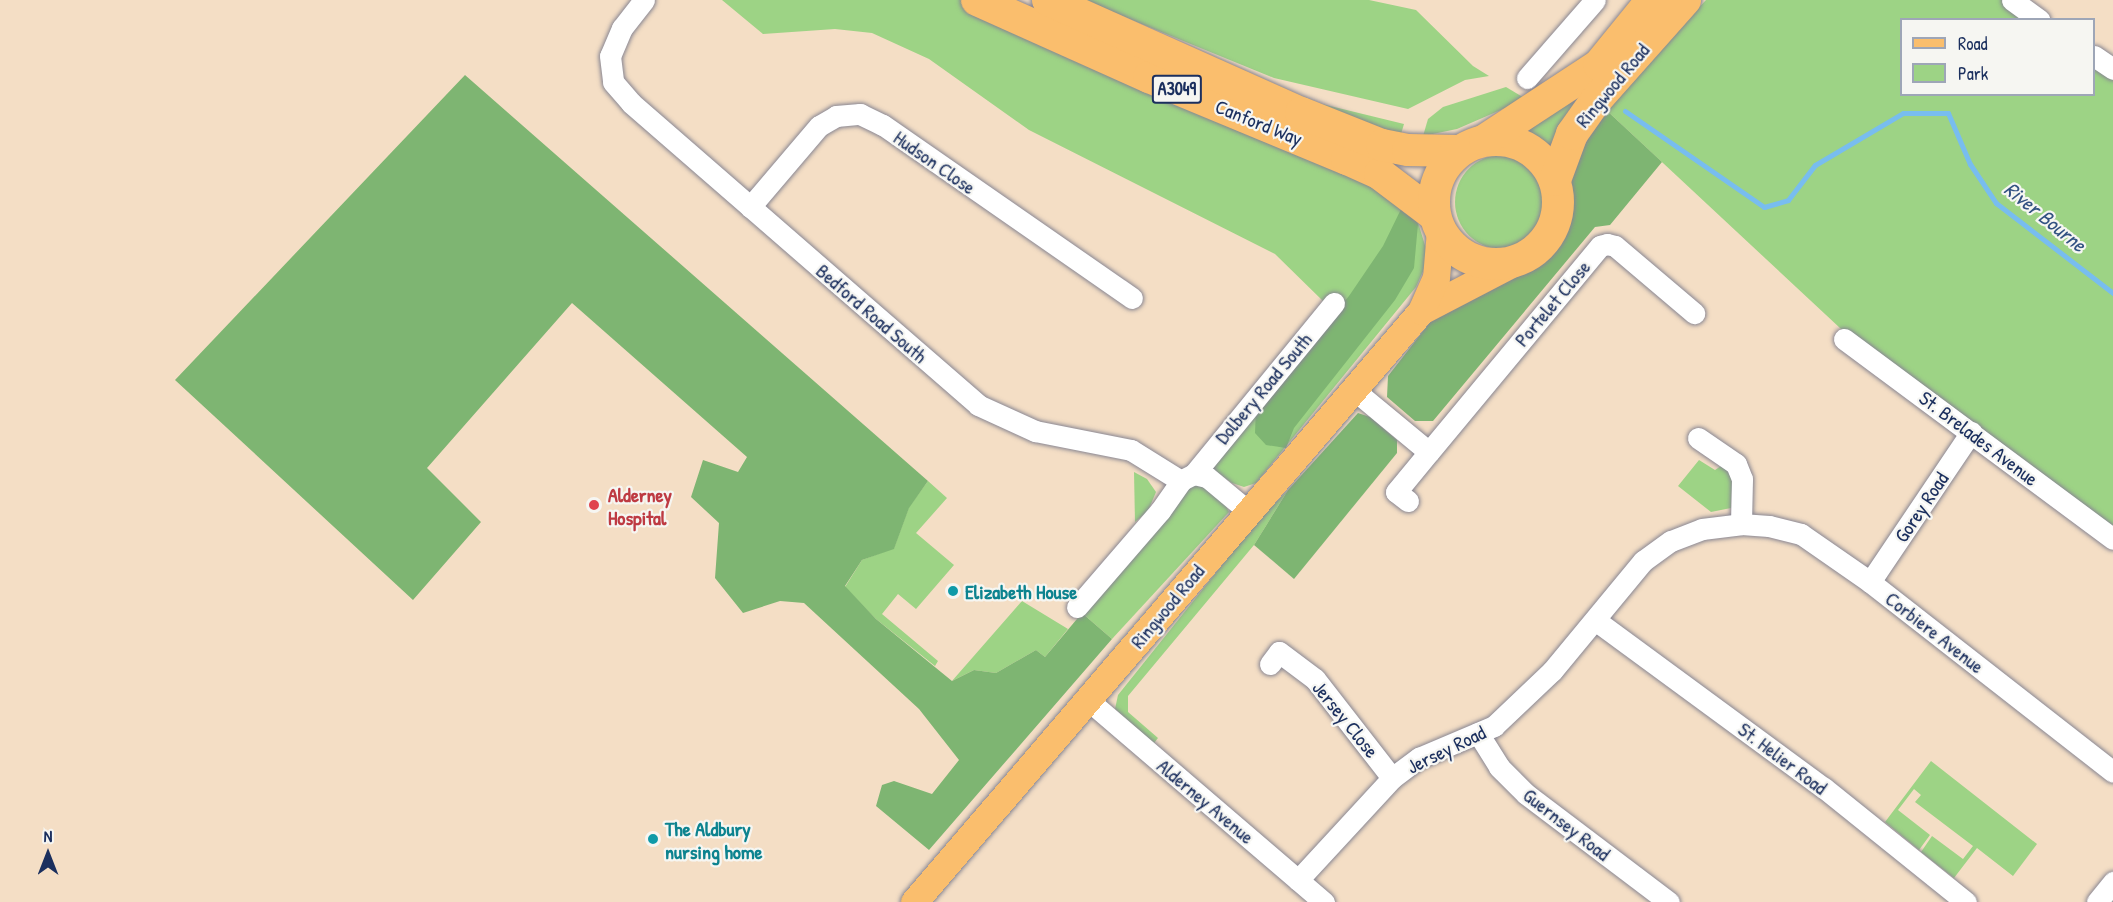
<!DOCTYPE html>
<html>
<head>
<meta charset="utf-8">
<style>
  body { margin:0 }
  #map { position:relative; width:2113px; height:902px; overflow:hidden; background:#f4dec5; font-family:"Patrick Hand",sans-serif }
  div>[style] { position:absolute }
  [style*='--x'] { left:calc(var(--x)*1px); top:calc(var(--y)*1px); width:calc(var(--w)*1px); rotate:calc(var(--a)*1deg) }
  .green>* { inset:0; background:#9dd385 }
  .round { border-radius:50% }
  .forest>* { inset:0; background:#7eb572 }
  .stream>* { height:5px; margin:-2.5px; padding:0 2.5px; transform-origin:2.5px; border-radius:2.5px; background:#78bdef }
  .roads { filter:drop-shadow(0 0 2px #888692) drop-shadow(0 0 2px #888692) }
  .minor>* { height:21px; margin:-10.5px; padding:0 10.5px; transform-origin:10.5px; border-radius:10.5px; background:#fff }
  .major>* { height:27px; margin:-13.5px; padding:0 13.5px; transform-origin:13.5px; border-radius:13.5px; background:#fabe6d }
  .highway>* { height:32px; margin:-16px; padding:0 16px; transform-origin:16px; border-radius:16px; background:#fabe6d }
  .highway>.ring { margin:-16px; padding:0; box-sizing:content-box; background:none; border:32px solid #fabe6d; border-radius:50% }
  .dots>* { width:16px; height:16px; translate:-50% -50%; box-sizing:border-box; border:3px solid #f6f6f2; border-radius:50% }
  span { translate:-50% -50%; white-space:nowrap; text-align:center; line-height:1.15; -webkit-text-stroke:4.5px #f6f6f2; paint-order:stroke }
  .shield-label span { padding:2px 4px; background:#f6f6f2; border:2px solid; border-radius:4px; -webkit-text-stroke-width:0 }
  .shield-label { font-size:18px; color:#1b2f5e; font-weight:700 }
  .street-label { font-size:20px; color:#1b2f5e }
  .health-label { font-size:20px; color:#be3a42; font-weight:700 }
  .left { translate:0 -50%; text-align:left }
  .culture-label { font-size:20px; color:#0d838f; font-weight:700 }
  .water-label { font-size:21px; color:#325282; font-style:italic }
  .legend { position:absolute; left:1900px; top:18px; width:195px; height:78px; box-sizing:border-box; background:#f6f6f2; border:2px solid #9ea6b7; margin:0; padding:8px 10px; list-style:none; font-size:18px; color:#1b2f5e }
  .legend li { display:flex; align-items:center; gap:12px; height:30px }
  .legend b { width:30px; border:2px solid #9ea6b7 }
  .north { position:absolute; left:18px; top:824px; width:60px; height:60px; -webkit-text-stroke:4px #f6f6f2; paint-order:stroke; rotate:0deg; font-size:16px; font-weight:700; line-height:24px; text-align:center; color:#1b2f5e }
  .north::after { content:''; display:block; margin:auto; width:21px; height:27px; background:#1b2f5e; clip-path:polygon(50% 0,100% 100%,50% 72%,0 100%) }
</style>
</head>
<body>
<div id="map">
  <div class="green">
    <i style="clip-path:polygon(722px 0,963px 0,1357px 178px,1416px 216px,1428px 255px,1424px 269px,1416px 287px,1256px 483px,1244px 487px,1232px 483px,1211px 468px,1324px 302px,1275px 254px,1029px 130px,929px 59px,872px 33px,835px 29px,763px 34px)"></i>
    <i style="clip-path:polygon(1083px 0,1369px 0,1416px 10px,1473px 66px,1489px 76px,1465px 80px,1408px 109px,1274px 78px)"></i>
    <i style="clip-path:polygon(1706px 0,2011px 0,2040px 19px,1902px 20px,1902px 94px,2094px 94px,2094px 56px,2113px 69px,2113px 528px,1840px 328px,1604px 108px)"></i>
    <i style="clip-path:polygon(1506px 87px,1526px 99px,1457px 129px,1423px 136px,1428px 119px,1443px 107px)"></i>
    <i style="clip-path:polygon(1592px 88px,1559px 151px,1526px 130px)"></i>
    <i style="clip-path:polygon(1285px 95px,1404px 124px,1401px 134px,1380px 131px)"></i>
    <i class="round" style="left:1455px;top:155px;width:94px;height:94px"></i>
    <i style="clip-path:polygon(1699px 460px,1715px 470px,1721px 466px,1733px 472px,1731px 508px,1711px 512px,1678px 486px)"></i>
    <i style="clip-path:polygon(1134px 472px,1147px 479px,1156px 492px,1148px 511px,1135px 522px)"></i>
    <i style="clip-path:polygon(928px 481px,947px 498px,916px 533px,954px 565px,916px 609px,898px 594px,882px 614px,938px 661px,935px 666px,876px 619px,845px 587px,862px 560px,894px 548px,909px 507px)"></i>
    <i style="clip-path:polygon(1193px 483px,1205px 485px,1223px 500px,1229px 512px,1112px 639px,1082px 613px)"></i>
    <i style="clip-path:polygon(1288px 490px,1254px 545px,1128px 696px,1128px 712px,1158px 738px,1154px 743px,1115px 709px,1118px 695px,1255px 524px)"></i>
    <i style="clip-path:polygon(1022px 601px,1068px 629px,1045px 657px,1036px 650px,996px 673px,974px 670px,952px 681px)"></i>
    <i style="clip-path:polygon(1931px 761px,2037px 844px,2013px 876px,1977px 848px,1954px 878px,1921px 852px,1932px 836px,1963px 859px,1973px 846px,1915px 802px,1921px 795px,1914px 789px,1898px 810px,1930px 835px,1919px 850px,1885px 822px)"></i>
  </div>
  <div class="forest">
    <i style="clip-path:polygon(465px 75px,928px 481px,909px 508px,894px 549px,862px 560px,845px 586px,876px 619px,952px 681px,974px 670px,996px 673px,1036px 650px,1045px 657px,1082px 613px,1112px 639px,929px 850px,876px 806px,882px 785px,894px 781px,932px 794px,959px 760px,919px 709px,804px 603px,780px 601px,743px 613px,715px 578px,719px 523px,691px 497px,703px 460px,738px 472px,747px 457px,572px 303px,427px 468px,481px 522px,413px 600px,175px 380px)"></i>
    <i style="clip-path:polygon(1604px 108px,1662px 162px,1610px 225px,1595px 227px,1433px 421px,1415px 421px,1387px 397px,1388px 376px,1431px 321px,1452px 303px,1547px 256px,1566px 235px,1572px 216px,1568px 177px)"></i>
    <i style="clip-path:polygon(1404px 203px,1418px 224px,1414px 268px,1395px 300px,1294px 428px,1286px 448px,1266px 445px,1255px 433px,1256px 407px,1349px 296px,1383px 246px)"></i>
    <i style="clip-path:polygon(1358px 413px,1370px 417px,1397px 440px,1397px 453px,1294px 579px,1254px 545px,1288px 490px)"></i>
  </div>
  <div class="stream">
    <i style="--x:1625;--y:111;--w:169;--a:34.6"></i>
    <i style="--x:1764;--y:207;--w:25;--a:-16"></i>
    <i style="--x:1788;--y:200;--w:44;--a:-52.4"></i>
    <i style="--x:1815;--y:165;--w:102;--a:-30.6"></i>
    <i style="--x:1903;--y:113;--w:45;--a:0"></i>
    <i style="--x:1948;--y:113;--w:56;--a:66.7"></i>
    <i style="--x:1970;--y:164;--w:47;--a:56.3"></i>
    <i style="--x:1996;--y:203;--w:148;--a:37.6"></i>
  </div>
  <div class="roads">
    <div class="minor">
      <i style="--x:644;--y:0;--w:36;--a:128"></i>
      <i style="--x:622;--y:28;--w:30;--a:113"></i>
      <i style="--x:610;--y:56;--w:26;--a:83"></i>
      <i style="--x:613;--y:82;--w:28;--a:49"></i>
      <i style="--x:631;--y:103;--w:460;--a:41"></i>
      <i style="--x:978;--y:405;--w:63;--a:24.5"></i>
      <i style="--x:1035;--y:431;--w:98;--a:11.2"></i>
      <i style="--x:1131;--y:450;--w:59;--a:31.8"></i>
      <i style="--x:2012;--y:0;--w:34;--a:36"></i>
      <i style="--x:2094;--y:56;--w:23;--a:34"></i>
      <i style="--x:1527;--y:78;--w:103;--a:-48.9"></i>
      <i style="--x:750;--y:207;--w:106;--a:-49.6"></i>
      <i style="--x:819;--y:126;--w:20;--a:-30"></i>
      <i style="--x:836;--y:116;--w:24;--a:-5"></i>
      <i style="--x:860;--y:114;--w:25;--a:26"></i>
      <i style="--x:883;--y:125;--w:303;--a:34.8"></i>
      <i style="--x:1844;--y:339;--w:335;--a:36.6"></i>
      <i style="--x:1354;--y:390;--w:97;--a:39.6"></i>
      <i style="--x:1429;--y:452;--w:268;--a:-50.3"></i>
      <i style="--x:1600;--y:246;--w:7;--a:-16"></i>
      <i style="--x:1607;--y:244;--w:8;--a:14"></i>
      <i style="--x:1615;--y:246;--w:104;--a:40.3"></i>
      <i style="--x:1698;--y:438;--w:46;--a:34.4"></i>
      <i style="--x:1736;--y:464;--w:16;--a:68"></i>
      <i style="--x:1742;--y:479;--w:45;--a:91.3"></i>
      <i style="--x:1194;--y:474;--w:221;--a:-50.7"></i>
      <i style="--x:1184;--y:479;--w:11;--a:-27"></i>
      <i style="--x:1194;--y:474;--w:13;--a:13"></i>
      <i style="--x:1207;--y:477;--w:53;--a:39.7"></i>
      <i style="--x:1408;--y:501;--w:15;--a:-143"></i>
      <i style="--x:1396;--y:492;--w:52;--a:-50.5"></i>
      <i style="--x:1870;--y:582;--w:181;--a:-56"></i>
      <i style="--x:1077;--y:607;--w:127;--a:-49.2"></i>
      <i style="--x:1160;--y:511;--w:37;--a:-55"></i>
      <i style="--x:1595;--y:620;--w:284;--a:36.3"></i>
      <i style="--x:1824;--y:788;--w:182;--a:38.8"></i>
      <i style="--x:1270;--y:664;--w:15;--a:-53"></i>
      <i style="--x:1279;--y:652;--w:45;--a:36.9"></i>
      <i style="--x:1315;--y:679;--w:125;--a:52.1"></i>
      <i style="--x:1088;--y:700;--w:311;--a:40.6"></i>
      <i style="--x:1478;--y:733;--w:40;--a:58"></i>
      <i style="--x:1499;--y:767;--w:38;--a:45"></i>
      <i style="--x:1526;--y:794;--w:179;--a:37.1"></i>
      <i style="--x:1298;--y:880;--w:139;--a:-47.3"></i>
      <i style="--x:1392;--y:778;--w:34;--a:-37"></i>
      <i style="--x:1419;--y:758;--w:82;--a:-23.1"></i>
      <i style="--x:1494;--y:726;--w:80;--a:-43.5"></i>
      <i style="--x:1552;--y:671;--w:143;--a:-50.4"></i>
      <i style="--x:1643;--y:561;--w:34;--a:-36"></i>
      <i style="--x:1671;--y:541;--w:33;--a:-21"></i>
      <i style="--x:1702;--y:529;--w:39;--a:-7"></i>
      <i style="--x:1741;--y:524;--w:28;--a:4"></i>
      <i style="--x:1769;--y:526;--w:33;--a:14"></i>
      <i style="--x:1801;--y:534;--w:84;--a:34.8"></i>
      <i style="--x:1870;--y:582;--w:308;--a:38"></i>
      <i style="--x:2097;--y:902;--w:26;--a:-51"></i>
    </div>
    <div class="major">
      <i style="--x:1421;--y:311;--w:106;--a:-27.5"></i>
      <i style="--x:914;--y:902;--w:779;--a:-49.37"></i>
      <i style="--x:1421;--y:311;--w:36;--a:-66"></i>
      <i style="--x:1436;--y:278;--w:48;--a:-85.2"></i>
    </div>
    <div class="highway">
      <i style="--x:977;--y:0;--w:188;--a:24.1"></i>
      <i style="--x:1149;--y:77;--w:214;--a:22.5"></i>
      <i style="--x:1347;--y:159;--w:36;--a:24"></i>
      <i style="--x:1380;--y:174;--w:68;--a:37.2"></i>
      <i style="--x:1048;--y:0;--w:277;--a:24.1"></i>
      <i style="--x:1301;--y:113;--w:87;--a:21.6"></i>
      <i style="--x:1382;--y:145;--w:26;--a:11"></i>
      <i style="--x:1408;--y:150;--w:51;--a:1.1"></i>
      <i class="ring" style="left:1434px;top:140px;width:92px;height:92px"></i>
      <i style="--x:1485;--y:140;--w:136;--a:-33.3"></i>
      <i style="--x:1599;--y:65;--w:84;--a:-50.8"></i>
      <i style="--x:1555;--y:180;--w:49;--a:-69.7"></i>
      <i style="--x:1572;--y:134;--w:42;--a:-54.8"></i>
      <i style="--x:1596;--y:100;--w:134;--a:-48.3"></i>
    </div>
  </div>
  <div class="dots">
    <i style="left:594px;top:505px;background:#e0444e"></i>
    <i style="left:953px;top:591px;background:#0f9aa8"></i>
    <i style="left:653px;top:839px;background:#0f9aa8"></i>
  </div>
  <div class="shield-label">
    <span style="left:1177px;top:89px">A3049</span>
  </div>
  <div class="street-label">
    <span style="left:1612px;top:85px;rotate:-50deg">Ringwood Road</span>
    <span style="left:1259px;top:122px;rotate:22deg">Canford Way</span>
    <span style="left:935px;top:162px;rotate:35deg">Hudson Close</span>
    <span style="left:1552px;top:303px;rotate:-50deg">Portelet Close</span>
    <span style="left:872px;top:313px;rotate:41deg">Bedford Road South</span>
    <span style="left:1263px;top:388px;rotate:-50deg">Dolbery Road South</span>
    <span style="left:1979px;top:438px;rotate:37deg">St. Brelades Avenue</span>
    <span style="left:1921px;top:507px;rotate:-56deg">Gorey Road</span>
    <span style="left:1167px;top:606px;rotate:-50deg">Ringwood Road</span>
    <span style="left:1935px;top:632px;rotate:38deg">Corbiere Avenue</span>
    <span style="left:1346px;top:719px;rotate:51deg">Jersey Close</span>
    <span style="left:1446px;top:749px;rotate:-26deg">Jersey Road</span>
    <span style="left:1783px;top:758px;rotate:37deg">St. Helier Road</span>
    <span style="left:1206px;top:801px;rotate:40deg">Alderney Avenue</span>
    <span style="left:1567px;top:824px;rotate:38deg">Guernsey Road</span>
  </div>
  <div class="health-label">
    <span class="left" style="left:608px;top:506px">Alderney<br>Hospital</span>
  </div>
  <div class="culture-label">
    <span class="left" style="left:965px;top:591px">Elizabeth House</span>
    <span class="left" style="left:665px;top:840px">The Aldbury<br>nursing home</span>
  </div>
  <div class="water-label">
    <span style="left:2045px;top:217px;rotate:39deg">River Bourne</span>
  </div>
  <ul class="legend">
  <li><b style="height:8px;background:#fabe6d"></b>Road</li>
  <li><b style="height:16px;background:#9dd385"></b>Park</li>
  </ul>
  <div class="north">N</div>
</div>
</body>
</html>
